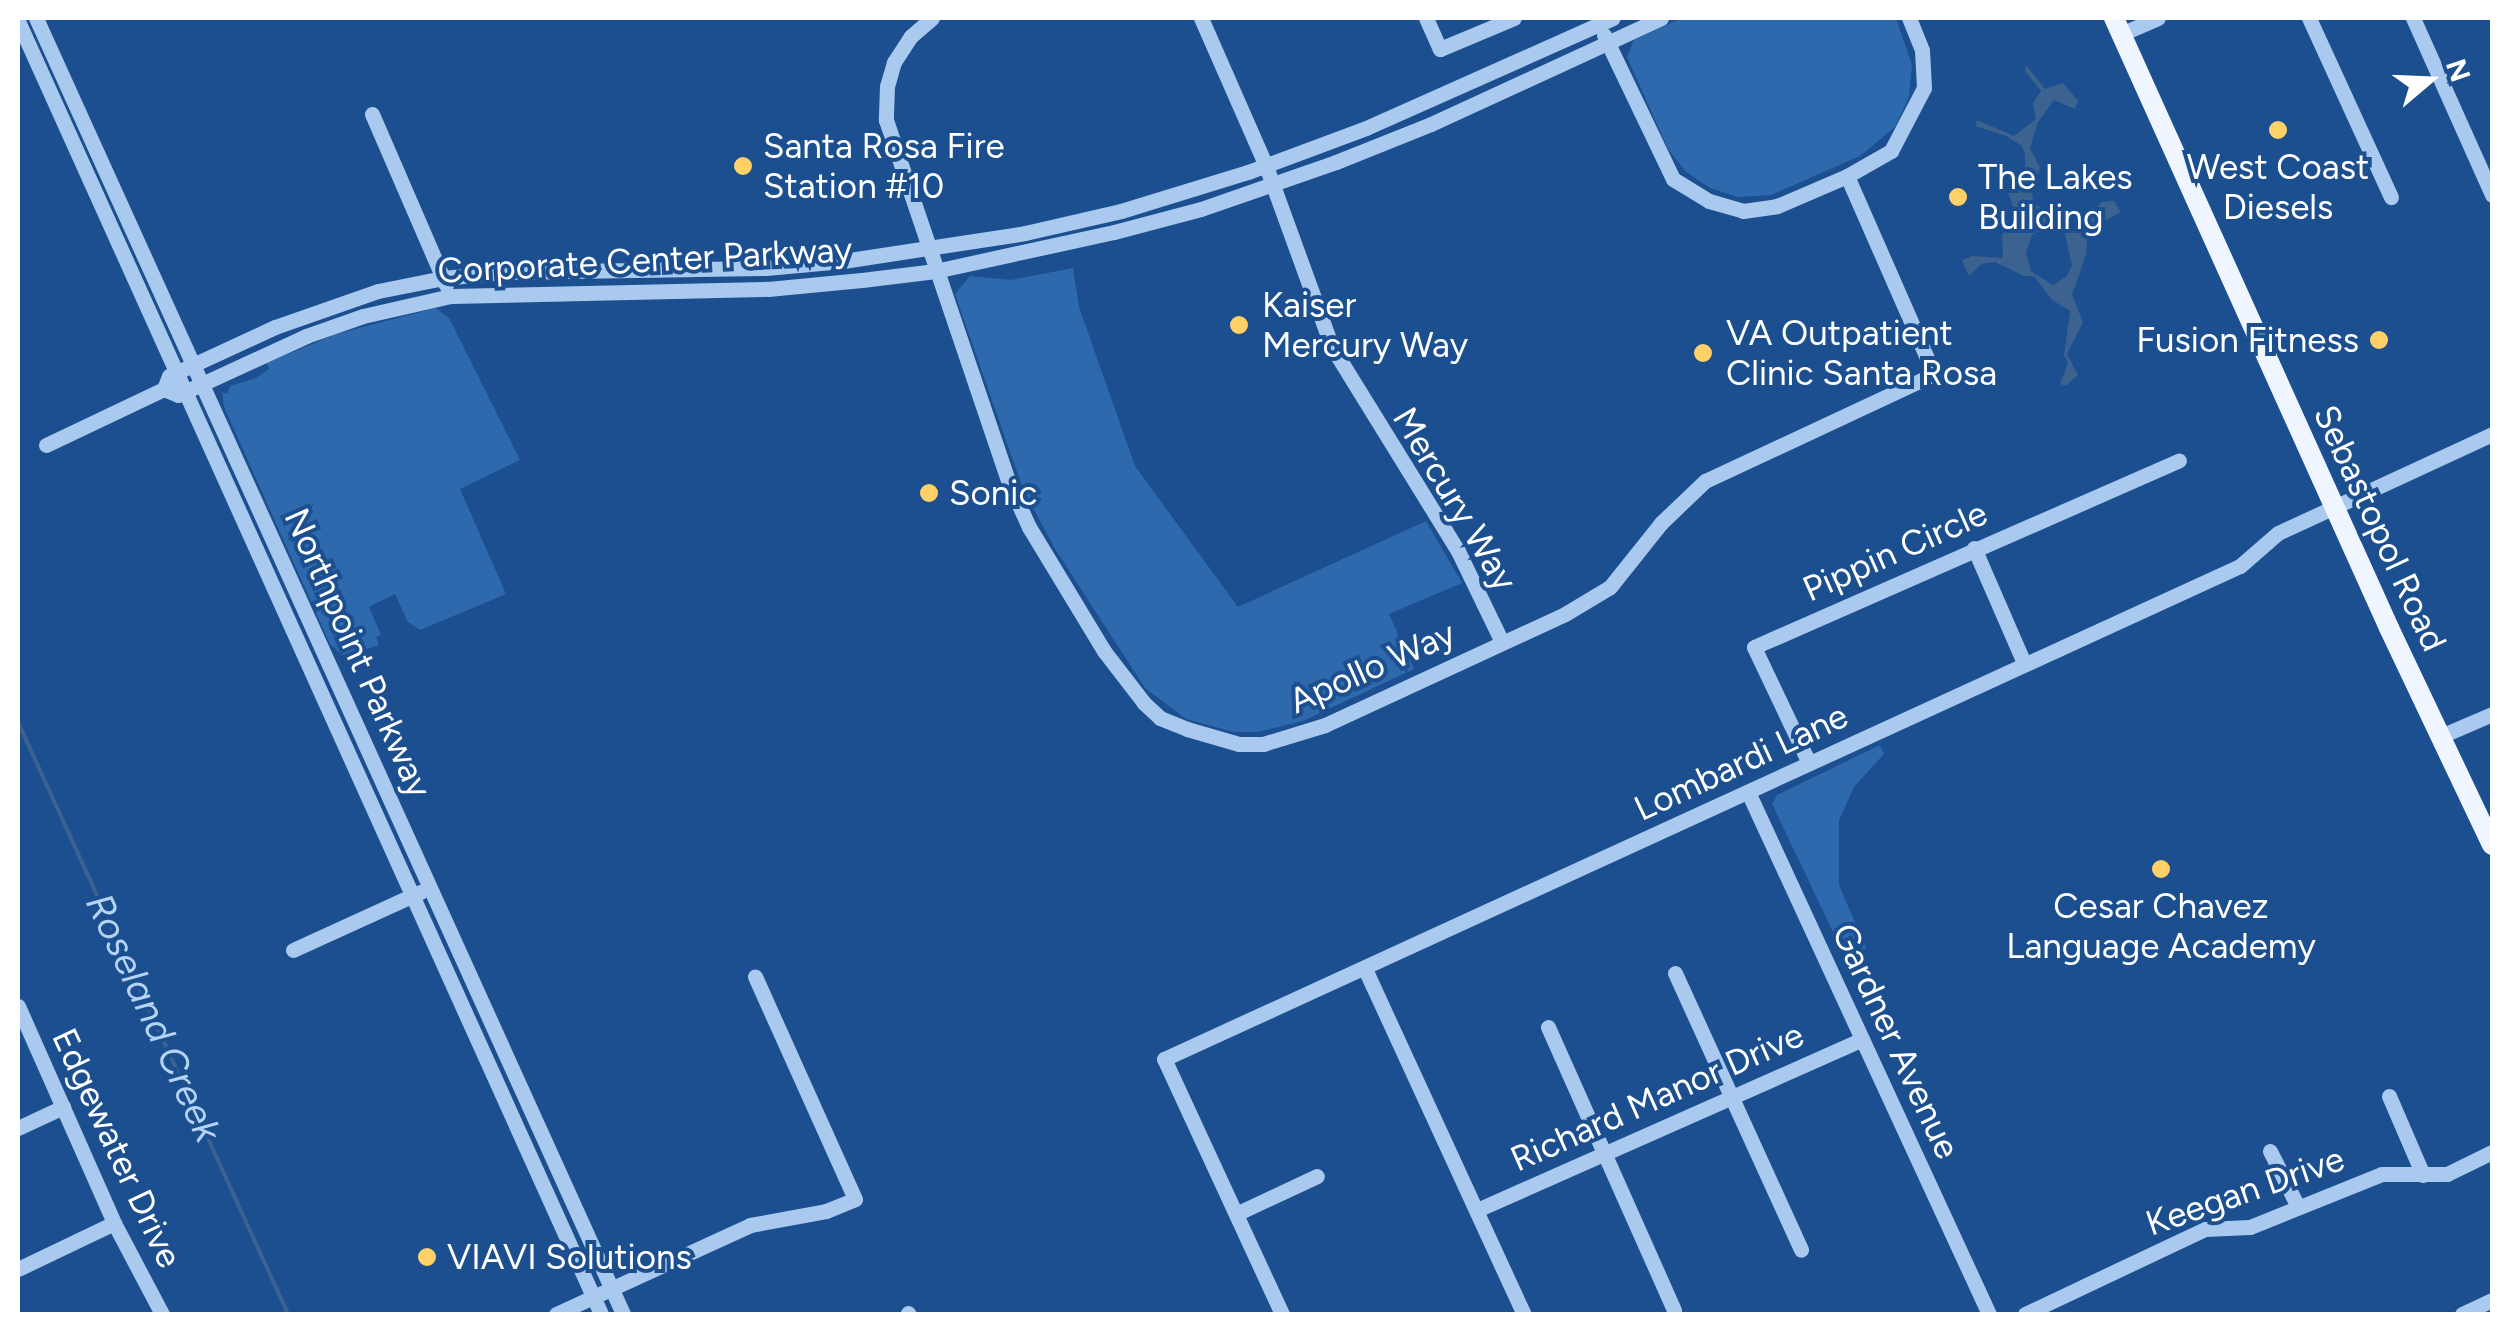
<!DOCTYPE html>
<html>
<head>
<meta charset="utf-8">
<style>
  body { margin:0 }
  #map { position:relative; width:2510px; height:1332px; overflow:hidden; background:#1b4f8f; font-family:Figtree,sans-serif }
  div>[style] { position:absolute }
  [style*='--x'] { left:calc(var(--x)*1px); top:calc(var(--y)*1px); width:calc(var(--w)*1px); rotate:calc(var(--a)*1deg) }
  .green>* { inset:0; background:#2e69ad }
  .water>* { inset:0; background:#3c6290 }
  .stream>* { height:4px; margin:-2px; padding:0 2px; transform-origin:2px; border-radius:2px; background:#3c6290 }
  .minor>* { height:15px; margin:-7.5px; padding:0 7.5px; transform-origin:7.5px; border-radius:7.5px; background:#a9c9ee }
  .major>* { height:20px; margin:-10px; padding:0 10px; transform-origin:10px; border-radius:10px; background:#f0f6ff }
  .dots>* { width:28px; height:28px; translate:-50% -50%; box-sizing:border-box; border:5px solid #1b4f8f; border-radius:50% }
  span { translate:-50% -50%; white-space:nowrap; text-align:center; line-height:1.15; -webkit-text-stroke:8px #1b4f8f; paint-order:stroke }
  .poi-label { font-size:35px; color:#fff }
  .left { translate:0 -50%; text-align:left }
  .right { translate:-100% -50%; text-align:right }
  .street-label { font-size:35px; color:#fff }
  .water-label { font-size:38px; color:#b5d3f5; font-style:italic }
  .frame { position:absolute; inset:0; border:20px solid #fff; pointer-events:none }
  .north { position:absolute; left:2380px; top:30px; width:100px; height:100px; -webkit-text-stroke:8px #1b4f8f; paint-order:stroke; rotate:71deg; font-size:28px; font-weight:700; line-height:40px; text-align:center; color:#fff }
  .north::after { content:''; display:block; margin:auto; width:35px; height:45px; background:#fff; clip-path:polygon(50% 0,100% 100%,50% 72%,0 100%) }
</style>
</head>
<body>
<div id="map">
  <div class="green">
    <i style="clip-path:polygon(1682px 18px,1896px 18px,1912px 65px,1909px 97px,1895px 127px,1860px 156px,1771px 195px,1738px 197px,1710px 188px,1686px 172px,1668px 149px,1627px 57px,1634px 40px)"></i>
    <i style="clip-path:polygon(1073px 268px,1079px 307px,1135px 466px,1238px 607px,1426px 521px,1462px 583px,1389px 614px,1414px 669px,1303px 721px,1258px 732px,1234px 732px,1186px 719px,1145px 688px,1055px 549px,1023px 489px,955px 294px,970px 276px,1011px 280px)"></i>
    <i style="clip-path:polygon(436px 308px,449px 318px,520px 460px,460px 489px,506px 594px,420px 630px,408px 622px,395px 594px,369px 607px,381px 635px,376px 637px,379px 645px,344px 657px,330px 644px,224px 407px,222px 392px,227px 394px,230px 386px,256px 378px,269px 369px,267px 363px,336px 334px)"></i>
    <i style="clip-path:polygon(1880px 745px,1884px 754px,1854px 787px,1839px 820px,1839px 885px,1866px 948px,1845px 957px,1772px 804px,1777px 795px)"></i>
  </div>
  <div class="water">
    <i style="clip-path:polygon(evenodd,2026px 65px,2045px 89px,2063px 83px,2078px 101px,2075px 109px,2054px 100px,2038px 122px,2030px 148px,2040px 168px,2032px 192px,2033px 202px,2072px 232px,2091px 219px,2101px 202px,2114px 201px,2121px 212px,2088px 230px,2086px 255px,2072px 295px,2083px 322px,2067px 354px,2078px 375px,2066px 386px,2060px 384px,2068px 363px,2064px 355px,2070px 311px,2052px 300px,2034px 276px,2024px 276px,1995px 262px,1981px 264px,1969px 276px,1962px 260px,1972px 256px,2003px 258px,2002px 235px,2016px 215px,2008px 192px,2025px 167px,2025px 154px,2021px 145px,2006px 136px,1975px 126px,1977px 120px,2014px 136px,2036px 119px,2033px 103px,2041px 91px,2025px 71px,2026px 65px,2053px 225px,2064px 230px,2072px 265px,2067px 276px,2053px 285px,2031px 271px,2026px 253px,2032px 235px,2053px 225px)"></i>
  </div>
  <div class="stream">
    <i style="--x:18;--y:722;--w:651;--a:65.48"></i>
  </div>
  <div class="minor">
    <i style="--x:36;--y:18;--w:1423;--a:65.63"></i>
    <i style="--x:932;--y:18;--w:28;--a:139"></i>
    <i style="--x:911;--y:36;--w:31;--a:123"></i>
    <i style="--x:894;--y:62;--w:25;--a:106"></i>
    <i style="--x:887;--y:86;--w:34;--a:92"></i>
    <i style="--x:886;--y:120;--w:381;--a:71.3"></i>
    <i style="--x:1008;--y:481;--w:51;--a:65.5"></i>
    <i style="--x:1029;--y:527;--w:145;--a:58.8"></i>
    <i style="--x:1104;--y:651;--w:66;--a:52.4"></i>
    <i style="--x:1144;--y:703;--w:22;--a:43"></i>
    <i style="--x:1160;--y:718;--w:29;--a:22"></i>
    <i style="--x:1187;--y:729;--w:54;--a:16.1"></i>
    <i style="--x:1239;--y:744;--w:24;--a:0"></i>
    <i style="--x:1263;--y:744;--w:65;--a:-17"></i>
    <i style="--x:1325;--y:725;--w:264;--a:-24.8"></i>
    <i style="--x:1565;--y:614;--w:52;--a:-31"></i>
    <i style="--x:1610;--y:587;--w:82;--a:-51.4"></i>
    <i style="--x:1661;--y:523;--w:61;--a:-43.7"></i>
    <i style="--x:1705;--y:481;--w:253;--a:-25"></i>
    <i style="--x:1934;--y:374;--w:216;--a:-113.7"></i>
    <i style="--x:1201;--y:18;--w:162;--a:66.3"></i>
    <i style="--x:1266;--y:166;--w:193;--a:70"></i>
    <i style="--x:1332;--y:347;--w:240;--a:58.3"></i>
    <i style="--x:1458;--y:551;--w:101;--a:64.2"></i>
    <i style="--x:1426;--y:18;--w:34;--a:66"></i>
    <i style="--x:1440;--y:49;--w:80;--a:-22.7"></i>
    <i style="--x:2309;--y:18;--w:197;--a:65.4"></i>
    <i style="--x:2413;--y:18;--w:194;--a:65.9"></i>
    <i style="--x:18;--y:21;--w:1418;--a:65.73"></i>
    <i style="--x:2121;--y:34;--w:40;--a:-23.4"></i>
    <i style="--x:1604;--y:35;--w:160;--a:64.4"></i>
    <i style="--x:1673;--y:179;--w:42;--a:31.4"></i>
    <i style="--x:1709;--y:201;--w:35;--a:16"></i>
    <i style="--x:1743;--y:211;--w:34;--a:-8"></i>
    <i style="--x:1777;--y:206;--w:76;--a:-23.2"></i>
    <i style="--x:1847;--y:176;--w:51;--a:-29.6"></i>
    <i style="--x:1891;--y:151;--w:71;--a:-62.4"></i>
    <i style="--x:1924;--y:88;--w:38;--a:-93"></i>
    <i style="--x:1922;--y:50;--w:35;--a:-112"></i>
    <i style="--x:372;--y:114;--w:186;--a:66.6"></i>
    <i style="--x:164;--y:389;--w:15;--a:23"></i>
    <i style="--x:178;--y:395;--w:141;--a:-24.7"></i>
    <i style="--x:306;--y:336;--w:60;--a:-19.3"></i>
    <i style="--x:363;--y:316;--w:90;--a:-12.8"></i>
    <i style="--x:451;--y:296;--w:317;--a:-1.3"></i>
    <i style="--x:768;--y:289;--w:94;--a:-5.5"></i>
    <i style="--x:862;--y:280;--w:74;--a:-7"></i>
    <i style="--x:935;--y:271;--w:183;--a:-12.3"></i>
    <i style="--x:1114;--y:232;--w:90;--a:-14.8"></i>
    <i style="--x:1201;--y:209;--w:143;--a:-19.2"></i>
    <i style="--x:1336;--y:162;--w:102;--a:-21.8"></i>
    <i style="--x:1431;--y:124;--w:253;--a:-24.7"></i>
    <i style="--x:164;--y:389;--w:14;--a:-69"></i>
    <i style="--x:169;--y:376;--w:117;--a:-24.8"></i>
    <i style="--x:275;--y:327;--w:109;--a:-19.3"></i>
    <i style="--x:378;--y:291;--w:66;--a:-11.3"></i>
    <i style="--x:443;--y:278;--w:61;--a:-5.6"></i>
    <i style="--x:504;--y:272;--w:262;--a:-0.9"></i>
    <i style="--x:766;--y:268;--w:77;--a:-5.2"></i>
    <i style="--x:843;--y:261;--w:184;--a:-8.7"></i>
    <i style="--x:1025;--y:233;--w:98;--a:-12.9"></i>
    <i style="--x:1121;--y:211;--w:133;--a:-17.1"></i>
    <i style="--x:1248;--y:172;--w:126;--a:-20.4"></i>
    <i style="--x:1366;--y:128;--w:270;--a:-24"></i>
    <i style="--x:46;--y:445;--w:131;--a:-25.4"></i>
    <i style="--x:1974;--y:548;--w:125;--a:66.5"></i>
    <i style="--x:2441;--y:736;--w:56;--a:-23.3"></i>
    <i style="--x:1809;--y:763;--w:128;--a:-115.4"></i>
    <i style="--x:1754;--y:647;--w:464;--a:-23.7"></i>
    <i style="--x:1748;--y:792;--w:575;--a:65.22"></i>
    <i style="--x:293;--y:950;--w:140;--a:-24.5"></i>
    <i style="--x:1365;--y:969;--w:380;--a:65.3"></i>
    <i style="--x:1675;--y:973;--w:304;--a:65.5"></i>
    <i style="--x:18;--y:1006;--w:237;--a:66.1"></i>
    <i style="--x:114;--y:1223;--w:103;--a:62.2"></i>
    <i style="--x:1548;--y:1027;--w:310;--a:66"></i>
    <i style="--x:2389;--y:1096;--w:86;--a:66.7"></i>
    <i style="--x:18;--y:1128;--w:50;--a:-25"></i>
    <i style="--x:2270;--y:1151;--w:63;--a:63.4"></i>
    <i style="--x:1477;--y:1210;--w:421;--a:-23.9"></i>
    <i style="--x:1238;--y:1213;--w:87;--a:-25.1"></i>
    <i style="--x:18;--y:1269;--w:106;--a:-25.6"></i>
    <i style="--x:908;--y:1313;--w:1;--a:45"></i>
    <i style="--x:556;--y:1314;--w:213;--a:-24.6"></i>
    <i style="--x:750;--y:1225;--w:77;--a:-10.4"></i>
    <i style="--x:826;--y:1211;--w:31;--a:-22"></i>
    <i style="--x:855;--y:1199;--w:244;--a:-114.2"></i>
    <i style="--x:1282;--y:1314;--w:281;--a:-114.8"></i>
    <i style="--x:1164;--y:1059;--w:1184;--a:-24.62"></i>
    <i style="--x:2240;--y:566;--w:50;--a:-41"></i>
    <i style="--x:2278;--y:533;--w:236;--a:-24.8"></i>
    <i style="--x:2025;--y:1314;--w:199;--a:-25.3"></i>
    <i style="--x:2205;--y:1229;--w:45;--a:-2.5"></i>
    <i style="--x:2250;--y:1227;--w:142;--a:-21.9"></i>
    <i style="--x:2382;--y:1174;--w:65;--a:0"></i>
    <i style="--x:2447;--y:1174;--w:50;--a:-26.1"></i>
    <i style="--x:2462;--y:1314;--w:33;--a:-25"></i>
  </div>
  <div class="major">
    <i style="--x:2114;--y:18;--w:669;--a:65.73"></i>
    <i style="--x:2389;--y:628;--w:240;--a:64.6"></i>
  </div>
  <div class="dots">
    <i style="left:2278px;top:130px;background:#ffd166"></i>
    <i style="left:743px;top:166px;background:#ffd166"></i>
    <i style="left:1958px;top:197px;background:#ffd166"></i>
    <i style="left:1239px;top:325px;background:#ffd166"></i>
    <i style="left:2379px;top:340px;background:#ffd166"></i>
    <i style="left:1703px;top:353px;background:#ffd166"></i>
    <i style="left:929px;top:493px;background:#ffd166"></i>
    <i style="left:2161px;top:869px;background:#ffd166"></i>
    <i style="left:427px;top:1257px;background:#ffd166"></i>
  </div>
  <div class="poi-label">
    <span class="left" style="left:763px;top:166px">Santa Rosa Fire<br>Station #10</span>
    <span style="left:2278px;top:187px">West Coast<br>Diesels</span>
    <span class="left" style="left:1978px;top:197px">The Lakes<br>Building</span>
    <span class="left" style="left:1262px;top:325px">Kaiser<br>Mercury Way</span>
    <span class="left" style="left:1726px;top:353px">VA Outpatient<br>Clinic Santa Rosa</span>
    <span class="right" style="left:2359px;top:340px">Fusion Fitness</span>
    <span class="left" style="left:949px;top:493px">Sonic</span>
    <span style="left:2161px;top:926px">Cesar Chavez<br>Language Academy</span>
    <span class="left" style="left:447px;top:1257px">VIAVI Solutions</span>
  </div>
  <div class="street-label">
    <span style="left:645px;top:260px;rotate:-3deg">Corporate Center Parkway</span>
    <span style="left:1455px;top:499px;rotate:59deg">Mercury Way</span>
    <span style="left:2380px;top:528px;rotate:65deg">Sebastopol Road</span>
    <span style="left:1895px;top:551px;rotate:-24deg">Pippin Circle</span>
    <span style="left:358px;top:653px;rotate:66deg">Northpoint Parkway</span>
    <span style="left:1372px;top:667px;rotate:-24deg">Apollo Way</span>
    <span style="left:1741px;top:762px;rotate:-25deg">Lombardi Lane</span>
    <span style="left:1896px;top:1041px;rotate:65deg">Gardner Avenue</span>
    <span style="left:1657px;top:1097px;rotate:-24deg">Richard Manor Drive</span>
    <span style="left:117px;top:1148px;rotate:65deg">Edgewater Drive</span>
    <span style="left:2245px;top:1191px;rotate:-19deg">Keegan Drive</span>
  </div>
  <div class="water-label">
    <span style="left:153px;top:1018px;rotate:65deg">Roseland Creek</span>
  </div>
  <div class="frame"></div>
  <div class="north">N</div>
</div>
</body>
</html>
